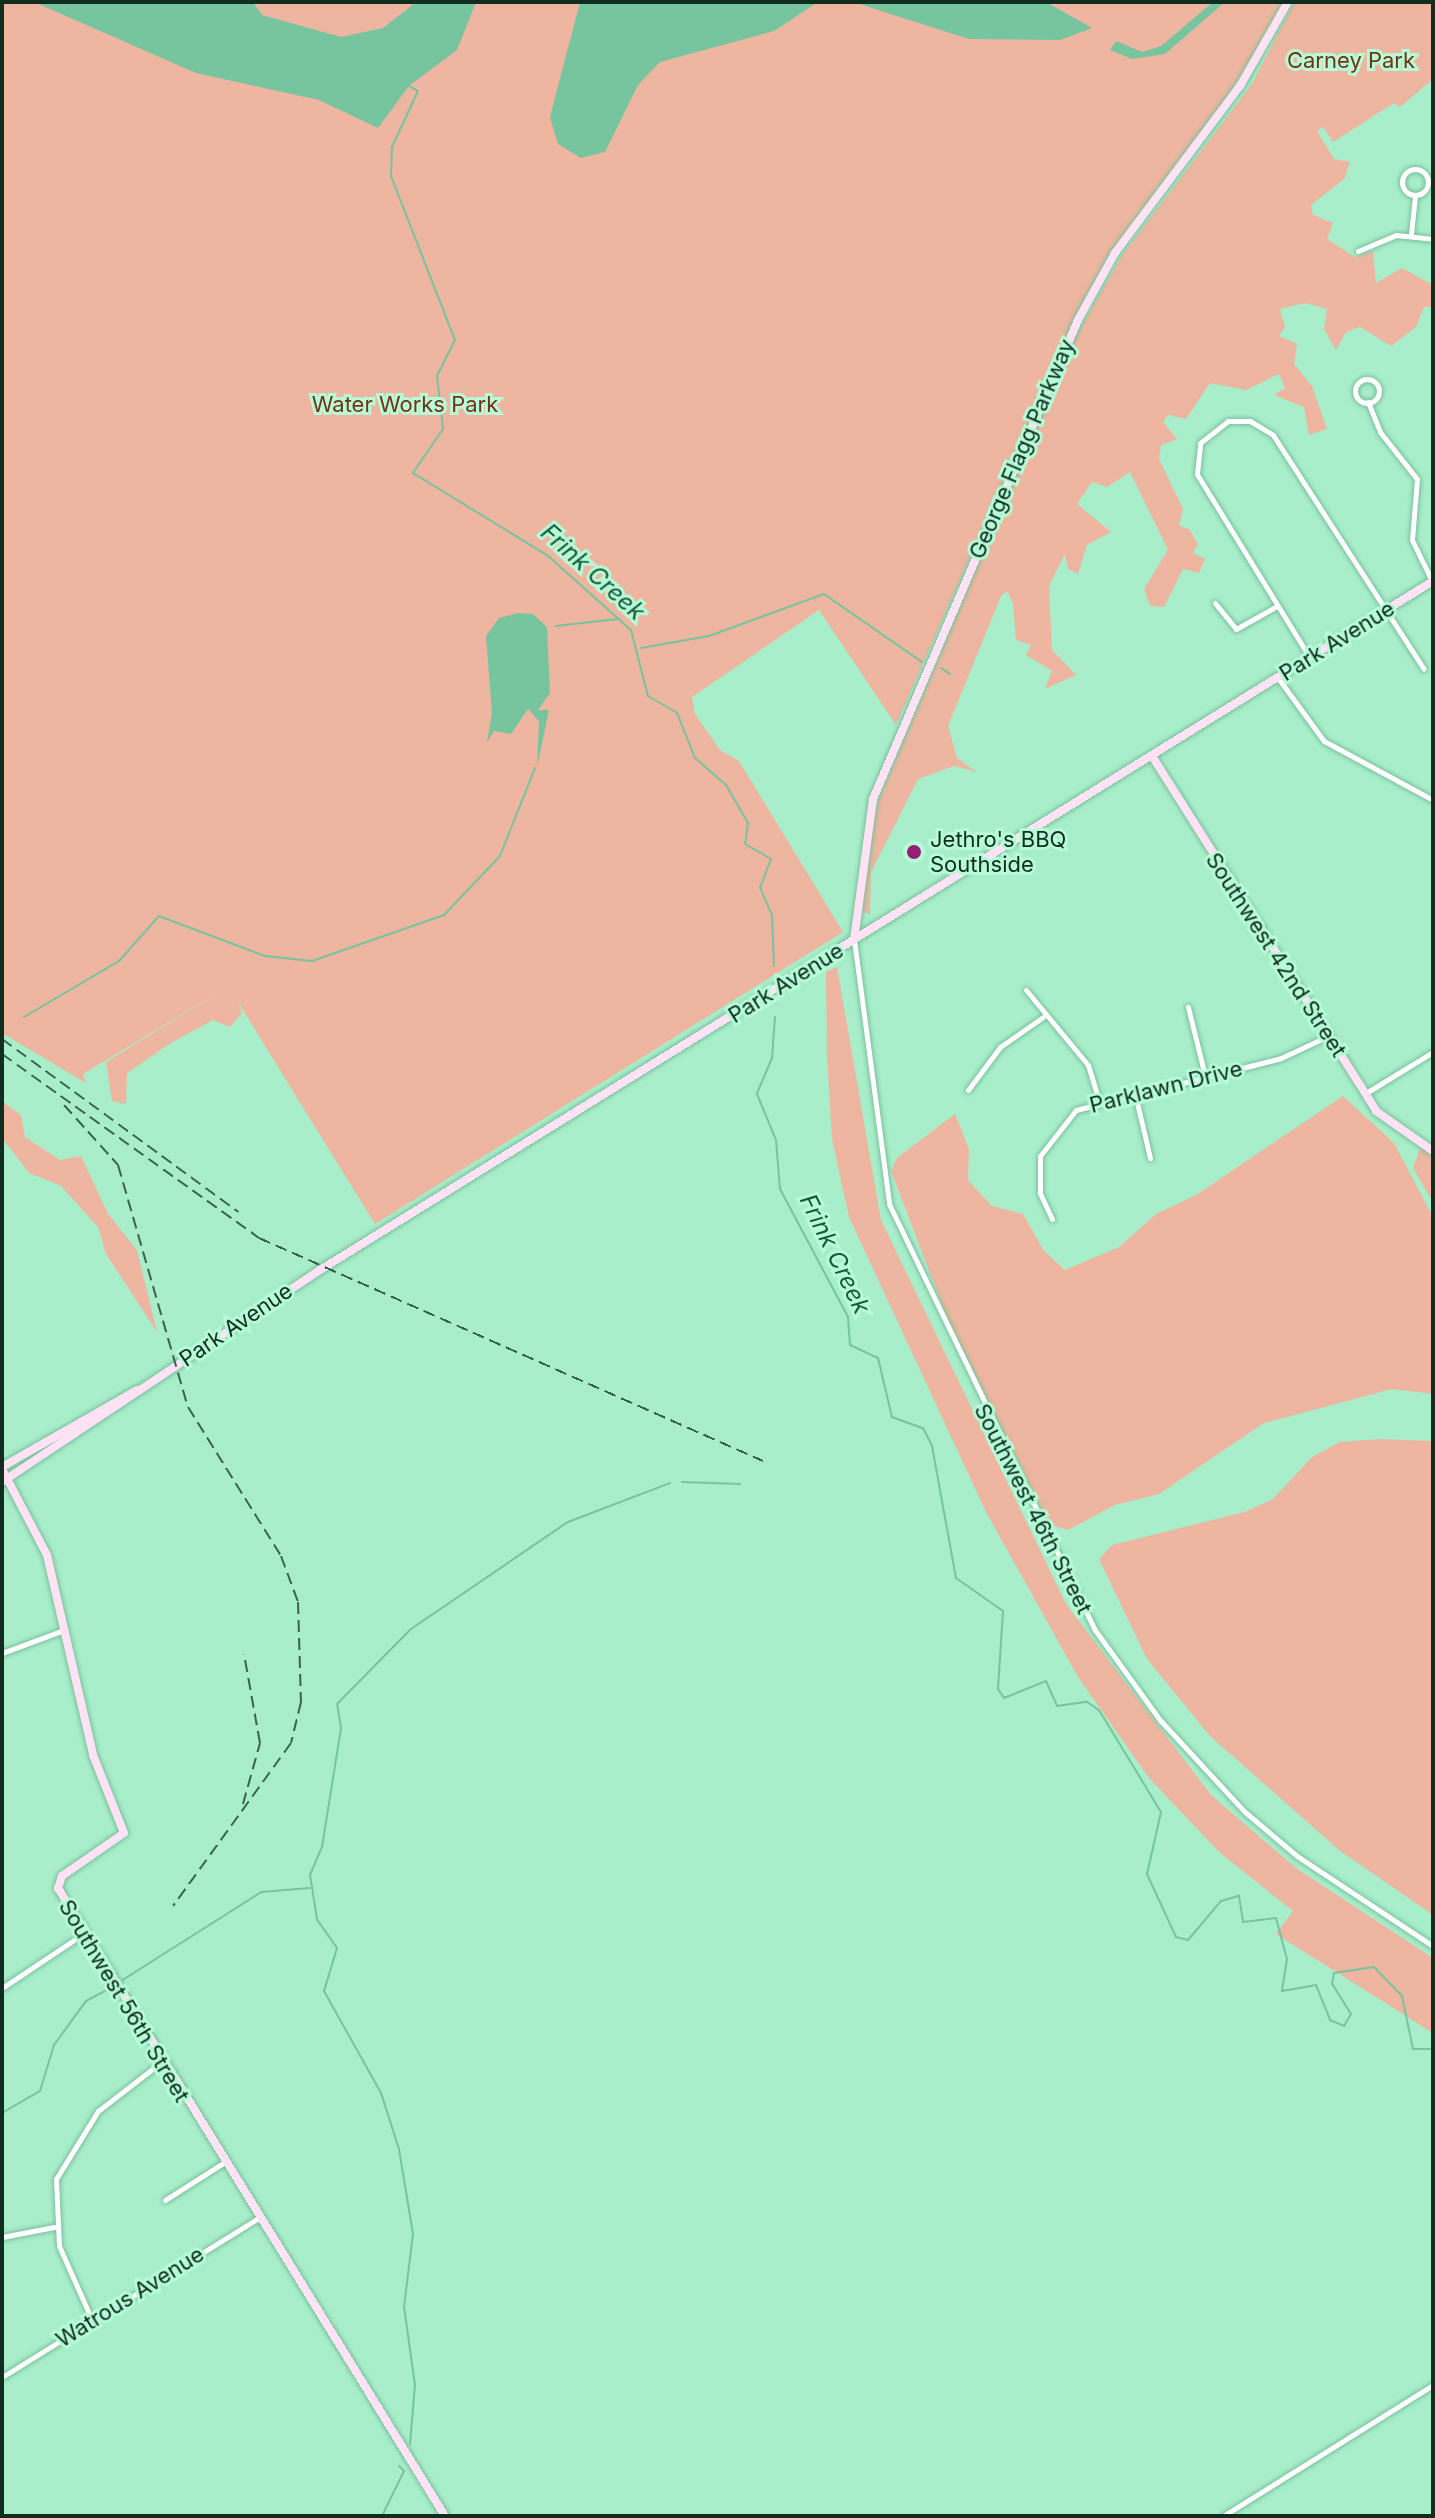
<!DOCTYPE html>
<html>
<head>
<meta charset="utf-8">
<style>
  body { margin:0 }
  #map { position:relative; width:1435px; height:2518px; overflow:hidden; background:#a8eeca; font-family:Inter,sans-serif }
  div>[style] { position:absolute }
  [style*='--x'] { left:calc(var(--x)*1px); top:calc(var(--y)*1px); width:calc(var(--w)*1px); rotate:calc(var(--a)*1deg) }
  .green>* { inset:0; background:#eeb6a0 }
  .water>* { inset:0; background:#76c59f }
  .stream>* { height:2px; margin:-1px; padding:0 1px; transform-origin:1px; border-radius:1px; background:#76c59f }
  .roads { filter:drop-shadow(0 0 2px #7bc09e) drop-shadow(0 0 2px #7bc09e) }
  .street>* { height:5px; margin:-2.5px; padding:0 2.5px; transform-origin:2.5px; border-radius:2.5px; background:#fff }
  .street>.ring { margin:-2.5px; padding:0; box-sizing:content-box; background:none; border:5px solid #fff; border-radius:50% }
  .secondary>* { height:8px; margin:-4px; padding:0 4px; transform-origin:4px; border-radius:4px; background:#ffe2f4 }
  .rail>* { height:2px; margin-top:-1px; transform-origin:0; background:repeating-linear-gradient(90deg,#3a634e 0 12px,transparent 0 18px) }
  .dots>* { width:22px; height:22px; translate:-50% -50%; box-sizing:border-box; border:4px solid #b5fcd7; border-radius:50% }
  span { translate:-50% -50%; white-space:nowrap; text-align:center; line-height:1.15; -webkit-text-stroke:6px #b5fcd7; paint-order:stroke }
  .park-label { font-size:22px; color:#743216 }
  .street-label { font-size:22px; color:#102d1f }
  .poi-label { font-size:22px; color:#102d1f }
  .left { translate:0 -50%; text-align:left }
  .water-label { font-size:24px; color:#1a573d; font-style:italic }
  .frame { position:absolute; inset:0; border:4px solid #102d1f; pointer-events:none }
</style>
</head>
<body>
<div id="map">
  <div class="green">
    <i style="clip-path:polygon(2px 2px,1284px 2px,1228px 97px,1087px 293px,896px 725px,819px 610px,692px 697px,695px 714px,720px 750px,739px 761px,843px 932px,375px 1224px,238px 1002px,242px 1013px,230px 1027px,213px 1020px,171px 1043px,127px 1073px,126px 1104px,112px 1101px,106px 1062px,229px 986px,83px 1074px,86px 1083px,2px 1033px)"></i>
    <i style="clip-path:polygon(1294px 2px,1433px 2px,1433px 79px,1400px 107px,1394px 103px,1333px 142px,1323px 127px,1317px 131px,1334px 159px,1350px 162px,1344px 179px,1311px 205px,1313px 215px,1333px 223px,1327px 239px,1355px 257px,1373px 251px,1376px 283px,1402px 268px,1433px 285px,1433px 307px,1424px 307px,1416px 327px,1391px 346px,1360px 327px,1346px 332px,1336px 350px,1324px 329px,1327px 309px,1306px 303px,1280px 309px,1285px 327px,1279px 336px,1297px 344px,1294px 364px,1312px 386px,1327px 429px,1309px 435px,1304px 407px,1274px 395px,1285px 388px,1279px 374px,1246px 390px,1210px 383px,1186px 419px,1168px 415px,1163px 422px,1177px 439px,1161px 445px,1159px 459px,1183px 509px,1179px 525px,1190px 530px,1198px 544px,1193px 553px,1205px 559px,1199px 573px,1183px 569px,1164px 607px,1150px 606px,1144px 589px,1168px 550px,1130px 472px,1107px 487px,1092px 482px,1077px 504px,1111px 532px,1087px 545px,1078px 574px,1068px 569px,1065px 554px,1049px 586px,1052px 650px,1076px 675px,1045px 689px,1052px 671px,1026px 655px,1031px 645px,1016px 640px,1013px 604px,1007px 591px,1001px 596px,948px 726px,957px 758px,977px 772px,954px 766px,918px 779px,871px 872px,870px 915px,863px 911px,863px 865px,878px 801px,1073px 341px,1122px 255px,1252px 84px)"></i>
    <i style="clip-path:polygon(837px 967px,881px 1220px,1066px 1604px,1211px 1795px,1296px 1868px,1433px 1958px,1433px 2033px,1276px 1934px,1293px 1911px,1220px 1853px,1149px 1778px,1078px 1677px,986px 1512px,849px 1217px,832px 1139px,827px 1057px,826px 972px)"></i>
    <i style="clip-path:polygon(1343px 1096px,1394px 1143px,1433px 1217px,1433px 1394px,1392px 1389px,1264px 1423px,1159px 1494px,1115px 1505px,1068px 1530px,1049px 1524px,949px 1323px,891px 1171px,897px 1158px,955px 1114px,969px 1149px,968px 1180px,992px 1206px,1023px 1214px,1044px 1251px,1065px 1270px,1119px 1247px,1156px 1214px,1196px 1195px)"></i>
    <i style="clip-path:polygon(2px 1101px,21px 1115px,25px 1137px,60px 1160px,81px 1156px,108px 1214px,137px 1250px,157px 1332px,106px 1254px,98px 1227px,61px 1186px,29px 1173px,2px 1138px)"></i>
    <i style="clip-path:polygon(1421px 1146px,1433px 1151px,1433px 1202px,1413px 1168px)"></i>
    <i style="clip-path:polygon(1380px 1439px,1433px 1441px,1433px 1915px,1339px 1850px,1210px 1736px,1147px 1659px,1099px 1559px,1112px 1545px,1245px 1512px,1273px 1499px,1312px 1457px,1340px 1442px)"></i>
  </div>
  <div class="water">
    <i style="clip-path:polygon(34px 2px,253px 2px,262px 15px,341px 37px,383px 28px,416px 2px,476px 2px,457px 50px,409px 86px,378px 128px,319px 100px,196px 73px)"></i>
    <i style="clip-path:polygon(580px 2px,818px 2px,774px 31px,660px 62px,638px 85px,605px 152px,581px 158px,558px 144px,550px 117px)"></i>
    <i style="clip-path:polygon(853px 2px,1046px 2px,1092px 28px,1060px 40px,969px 39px)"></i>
    <i style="clip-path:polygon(1213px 2px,1225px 2px,1165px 54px,1132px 59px,1110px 50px,1116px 41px,1142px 52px,1161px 46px)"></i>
    <i style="clip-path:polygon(518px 613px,533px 614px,547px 627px,550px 693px,538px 710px,549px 710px,537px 767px,539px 721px,528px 709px,511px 734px,494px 731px,487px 742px,492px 713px,486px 636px,499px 618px)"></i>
  </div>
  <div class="stream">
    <i style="--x:409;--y:86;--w:10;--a:29"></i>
    <i style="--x:418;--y:91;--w:62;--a:114.9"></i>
    <i style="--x:392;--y:147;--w:29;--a:92"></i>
    <i style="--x:391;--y:176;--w:176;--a:68.7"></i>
    <i style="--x:455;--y:340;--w:40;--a:116.6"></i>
    <i style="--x:437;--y:376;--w:53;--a:83.5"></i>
    <i style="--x:443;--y:429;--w:53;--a:124.3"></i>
    <i style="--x:413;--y:473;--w:157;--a:31.5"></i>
    <i style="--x:547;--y:555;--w:113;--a:41.8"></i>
    <i style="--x:631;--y:630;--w:68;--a:75.6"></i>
    <i style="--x:648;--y:696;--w:34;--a:30"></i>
    <i style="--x:677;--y:713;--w:48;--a:68.2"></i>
    <i style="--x:695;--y:758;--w:41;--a:41.1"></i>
    <i style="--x:726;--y:785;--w:44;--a:59.9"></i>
    <i style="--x:748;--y:823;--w:21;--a:98"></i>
    <i style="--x:745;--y:844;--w:30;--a:30"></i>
    <i style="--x:771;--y:859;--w:30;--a:111"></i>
    <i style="--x:760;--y:887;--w:30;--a:67"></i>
    <i style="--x:772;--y:915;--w:51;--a:87.8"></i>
    <i style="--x:556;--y:626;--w:62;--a:-6.4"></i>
    <i style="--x:641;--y:648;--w:69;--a:-10"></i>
    <i style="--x:709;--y:636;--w:122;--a:-20.1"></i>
    <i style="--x:824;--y:594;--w:119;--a:34.8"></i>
    <i style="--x:941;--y:668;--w:11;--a:34"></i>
    <i style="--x:24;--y:1017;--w:110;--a:-30.5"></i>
    <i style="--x:119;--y:961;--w:60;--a:-48.4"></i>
    <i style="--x:159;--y:916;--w:113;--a:20.7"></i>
    <i style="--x:265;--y:956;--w:47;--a:6.1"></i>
    <i style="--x:312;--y:961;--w:140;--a:-19.2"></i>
    <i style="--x:444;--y:915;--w:81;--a:-46.5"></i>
    <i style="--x:500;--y:856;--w:95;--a:-68.3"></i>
    <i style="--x:775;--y:1017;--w:41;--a:94.2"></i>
    <i style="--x:772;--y:1058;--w:39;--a:113"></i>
    <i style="--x:757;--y:1094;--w:50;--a:67.6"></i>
    <i style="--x:776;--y:1140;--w:49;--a:85.3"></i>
    <i style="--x:780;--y:1189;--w:145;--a:62"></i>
    <i style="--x:848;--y:1317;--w:28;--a:86"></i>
    <i style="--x:850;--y:1345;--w:31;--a:25"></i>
    <i style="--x:878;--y:1358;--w:61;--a:76.7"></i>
    <i style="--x:892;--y:1417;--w:33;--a:20"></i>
    <i style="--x:923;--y:1428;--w:20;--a:63"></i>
    <i style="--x:932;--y:1446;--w:134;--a:79.7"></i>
    <i style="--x:956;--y:1578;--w:57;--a:35.1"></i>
    <i style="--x:1003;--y:1611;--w:78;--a:93.7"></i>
    <i style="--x:998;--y:1689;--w:11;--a:56"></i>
    <i style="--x:1004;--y:1698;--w:45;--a:-22"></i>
    <i style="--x:1046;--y:1681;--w:27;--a:66"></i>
    <i style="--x:1057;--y:1706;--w:30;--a:-8"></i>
    <i style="--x:1087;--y:1702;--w:14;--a:34"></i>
    <i style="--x:1099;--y:1710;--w:119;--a:58.7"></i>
    <i style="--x:1161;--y:1812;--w:64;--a:102.7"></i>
    <i style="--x:1147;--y:1874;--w:69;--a:65.3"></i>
    <i style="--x:1176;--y:1937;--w:12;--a:14"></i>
    <i style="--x:1188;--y:1940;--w:51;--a:-49.8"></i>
    <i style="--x:1221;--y:1901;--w:19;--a:-16"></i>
    <i style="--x:1239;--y:1896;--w:26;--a:81"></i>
    <i style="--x:1243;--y:1922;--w:33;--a:-7"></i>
    <i style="--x:1276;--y:1918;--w:42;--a:75"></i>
    <i style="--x:1287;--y:1959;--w:32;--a:99"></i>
    <i style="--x:1282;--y:1991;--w:35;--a:-10"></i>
    <i style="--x:1316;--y:1985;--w:38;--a:68"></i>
    <i style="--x:1330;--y:2020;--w:15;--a:23"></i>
    <i style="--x:1344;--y:2026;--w:14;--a:-60"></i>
    <i style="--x:1351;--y:2014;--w:36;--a:-122"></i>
    <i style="--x:1332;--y:1984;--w:11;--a:-80"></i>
    <i style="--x:1334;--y:1973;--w:40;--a:-8.5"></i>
    <i style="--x:1374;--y:1967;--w:40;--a:46"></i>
    <i style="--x:1402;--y:1996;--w:54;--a:78.3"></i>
    <i style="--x:1413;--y:2049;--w:20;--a:0"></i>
    <i style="--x:682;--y:1482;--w:58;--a:2"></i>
    <i style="--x:121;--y:1981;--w:166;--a:-32.4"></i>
    <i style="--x:261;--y:1892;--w:49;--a:-4.7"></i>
    <i style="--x:2;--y:2113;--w:44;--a:-30.1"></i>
    <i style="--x:40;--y:2091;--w:48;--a:-73.1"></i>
    <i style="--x:54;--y:2045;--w:54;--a:-54"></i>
    <i style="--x:86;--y:2001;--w:26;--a:-28"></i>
    <i style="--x:410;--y:2444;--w:59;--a:-85.2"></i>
    <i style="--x:415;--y:2385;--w:79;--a:-98"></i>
    <i style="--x:404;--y:2307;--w:74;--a:-83"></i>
    <i style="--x:413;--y:2234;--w:86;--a:-99.4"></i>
    <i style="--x:399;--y:2149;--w:59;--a:-107.8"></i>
    <i style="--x:381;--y:2093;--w:117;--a:-119.2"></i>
    <i style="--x:324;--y:1991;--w:45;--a:-73.2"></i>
    <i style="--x:337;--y:1948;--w:35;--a:-125"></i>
    <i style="--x:317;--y:1919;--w:45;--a:-99"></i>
    <i style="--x:310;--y:1875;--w:30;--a:-67"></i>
    <i style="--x:322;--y:1847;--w:121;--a:-80.9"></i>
    <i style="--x:341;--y:1728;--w:24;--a:-99"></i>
    <i style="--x:337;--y:1704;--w:105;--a:-45.4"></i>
    <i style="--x:411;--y:1629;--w:190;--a:-34.3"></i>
    <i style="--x:568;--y:1522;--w:109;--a:-20.9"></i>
    <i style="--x:382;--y:2516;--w:50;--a:-63.9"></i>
    <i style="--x:404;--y:2471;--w:7;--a:-135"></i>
  </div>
  <div class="roads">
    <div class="street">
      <i class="ring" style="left:1402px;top:169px;width:21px;height:21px"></i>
      <i style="--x:1411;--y:234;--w:39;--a:-84"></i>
      <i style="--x:1358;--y:251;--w:41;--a:-22.8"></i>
      <i style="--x:1396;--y:235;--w:37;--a:6"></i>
      <i class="ring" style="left:1355px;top:379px;width:19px;height:19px"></i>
      <i style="--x:1368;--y:402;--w:32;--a:68"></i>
      <i style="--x:1380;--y:432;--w:60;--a:51.8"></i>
      <i style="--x:1417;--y:479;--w:61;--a:94.7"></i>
      <i style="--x:1412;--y:540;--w:46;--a:64"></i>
      <i style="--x:1215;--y:603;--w:33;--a:51"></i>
      <i style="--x:1236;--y:629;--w:47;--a:-29.3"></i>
      <i style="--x:1310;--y:658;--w:216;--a:-121.6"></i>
      <i style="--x:1197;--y:474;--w:31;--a:-84"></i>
      <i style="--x:1200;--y:443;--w:36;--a:-38"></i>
      <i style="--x:1228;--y:421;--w:22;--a:0"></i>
      <i style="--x:1250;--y:421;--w:27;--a:31"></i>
      <i style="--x:1273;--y:435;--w:278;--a:57.2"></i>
      <i style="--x:1278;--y:678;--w:78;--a:53.9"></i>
      <i style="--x:1324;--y:741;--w:124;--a:28.4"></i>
      <i style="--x:854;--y:940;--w:266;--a:82.4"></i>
      <i style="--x:889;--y:1204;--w:473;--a:64.2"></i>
      <i style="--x:1095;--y:1630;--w:111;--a:54.2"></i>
      <i style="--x:1160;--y:1720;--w:125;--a:47.3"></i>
      <i style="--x:1245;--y:1812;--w:68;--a:40.2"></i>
      <i style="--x:1297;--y:1856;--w:163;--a:33.5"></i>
      <i style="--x:1026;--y:990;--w:97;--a:50.4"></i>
      <i style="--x:1088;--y:1065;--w:38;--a:73"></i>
      <i style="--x:1188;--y:1007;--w:71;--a:76.2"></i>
      <i style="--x:968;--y:1090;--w:54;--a:-53.3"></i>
      <i style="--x:1000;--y:1047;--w:52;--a:-34.9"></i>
      <i style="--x:1366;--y:1093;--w:79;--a:-31.5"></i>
      <i style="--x:1135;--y:1094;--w:66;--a:76.8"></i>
      <i style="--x:1052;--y:1219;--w:29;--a:-115"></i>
      <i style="--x:1040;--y:1193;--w:37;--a:-90"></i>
      <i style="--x:1040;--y:1156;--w:58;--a:-52"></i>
      <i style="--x:1076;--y:1110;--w:211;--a:-14.2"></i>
      <i style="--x:1281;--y:1058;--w:52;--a:-25.1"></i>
      <i style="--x:2;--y:1653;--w:66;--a:-20.4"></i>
      <i style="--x:2;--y:1988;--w:97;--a:-33.7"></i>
      <i style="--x:165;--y:2200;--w:69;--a:-32.5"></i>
      <i style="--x:2;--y:2237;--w:53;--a:-10.9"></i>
      <i style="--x:92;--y:2320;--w:81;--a:-114"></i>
      <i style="--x:59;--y:2246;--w:67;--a:-92.6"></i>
      <i style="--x:56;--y:2179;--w:80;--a:-58.3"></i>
      <i style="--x:98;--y:2111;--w:78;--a:-37.7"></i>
      <i style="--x:2;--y:2377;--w:301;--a:-31.8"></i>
      <i style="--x:1223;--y:2516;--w:248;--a:-32"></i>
    </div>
    <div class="secondary">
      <i style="--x:1152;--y:756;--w:420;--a:57.7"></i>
      <i style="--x:1376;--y:1111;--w:70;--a:35.1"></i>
      <i style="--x:854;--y:940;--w:142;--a:-82.3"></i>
      <i style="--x:873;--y:799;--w:521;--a:-66.83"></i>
      <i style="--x:1078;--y:320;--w:77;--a:-61.1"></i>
      <i style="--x:1115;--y:253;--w:209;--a:-53.2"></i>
      <i style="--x:1240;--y:86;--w:97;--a:-60.3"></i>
      <i style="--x:2;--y:1467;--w:155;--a:-29.7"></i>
      <i style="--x:2;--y:1469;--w:97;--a:62.4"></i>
      <i style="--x:47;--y:1555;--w:205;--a:77"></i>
      <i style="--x:93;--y:1755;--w:84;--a:68.3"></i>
      <i style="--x:124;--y:1833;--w:75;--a:145.3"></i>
      <i style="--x:62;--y:1876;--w:13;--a:108"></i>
      <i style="--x:58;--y:1888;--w:738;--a:58.36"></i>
      <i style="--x:2;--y:1482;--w:382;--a:-33.7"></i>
      <i style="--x:320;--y:1270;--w:1309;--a:-31.76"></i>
    </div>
  </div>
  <div class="rail">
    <i style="--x:2;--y:1039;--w:293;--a:36.2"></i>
    <i style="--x:2;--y:1054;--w:316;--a:35.6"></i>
    <i style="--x:259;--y:1238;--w:551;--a:23.87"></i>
    <i style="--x:64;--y:1105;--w:81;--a:48"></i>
    <i style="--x:118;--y:1165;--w:252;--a:73.9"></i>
    <i style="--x:188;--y:1407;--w:176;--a:58"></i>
    <i style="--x:281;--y:1556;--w:49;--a:69.7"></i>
    <i style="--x:298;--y:1602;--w:100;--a:88.3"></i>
    <i style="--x:301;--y:1702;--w:42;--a:103.7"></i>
    <i style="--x:291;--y:1743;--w:201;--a:125.9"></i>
    <i style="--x:243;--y:1804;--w:63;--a:-74.4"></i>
    <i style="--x:260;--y:1743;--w:90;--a:-100.2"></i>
  </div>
  <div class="dots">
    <i style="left:914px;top:852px;background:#981d77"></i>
  </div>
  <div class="park-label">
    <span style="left:1351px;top:61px">Carney Park</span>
    <span style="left:405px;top:405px">Water Works Park</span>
  </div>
  <div class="street-label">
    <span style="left:1022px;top:449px;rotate:-67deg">George Flagg Parkway</span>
    <span style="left:1337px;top:641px;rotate:-32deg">Park Avenue</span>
    <span style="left:1276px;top:955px;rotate:57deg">Southwest 42nd Street</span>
    <span style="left:786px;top:983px;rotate:-32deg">Park Avenue</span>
    <span style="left:1166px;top:1087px;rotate:-14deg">Parklawn Drive</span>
    <span style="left:236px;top:1325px;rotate:-34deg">Park Avenue</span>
    <span style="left:1033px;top:1509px;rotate:63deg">Southwest 46th Street</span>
    <span style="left:124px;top:2001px;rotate:59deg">Southwest 56th Street</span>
    <span style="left:130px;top:2297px;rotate:-32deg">Watrous Avenue</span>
  </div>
  <div class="poi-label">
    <span class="left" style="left:930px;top:852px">Jethro's BBQ<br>Southside</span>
  </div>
  <div class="water-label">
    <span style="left:593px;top:572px;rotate:42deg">Frink Creek</span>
    <span style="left:835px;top:1254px;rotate:64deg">Frink Creek</span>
  </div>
  <div class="frame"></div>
</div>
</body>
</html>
